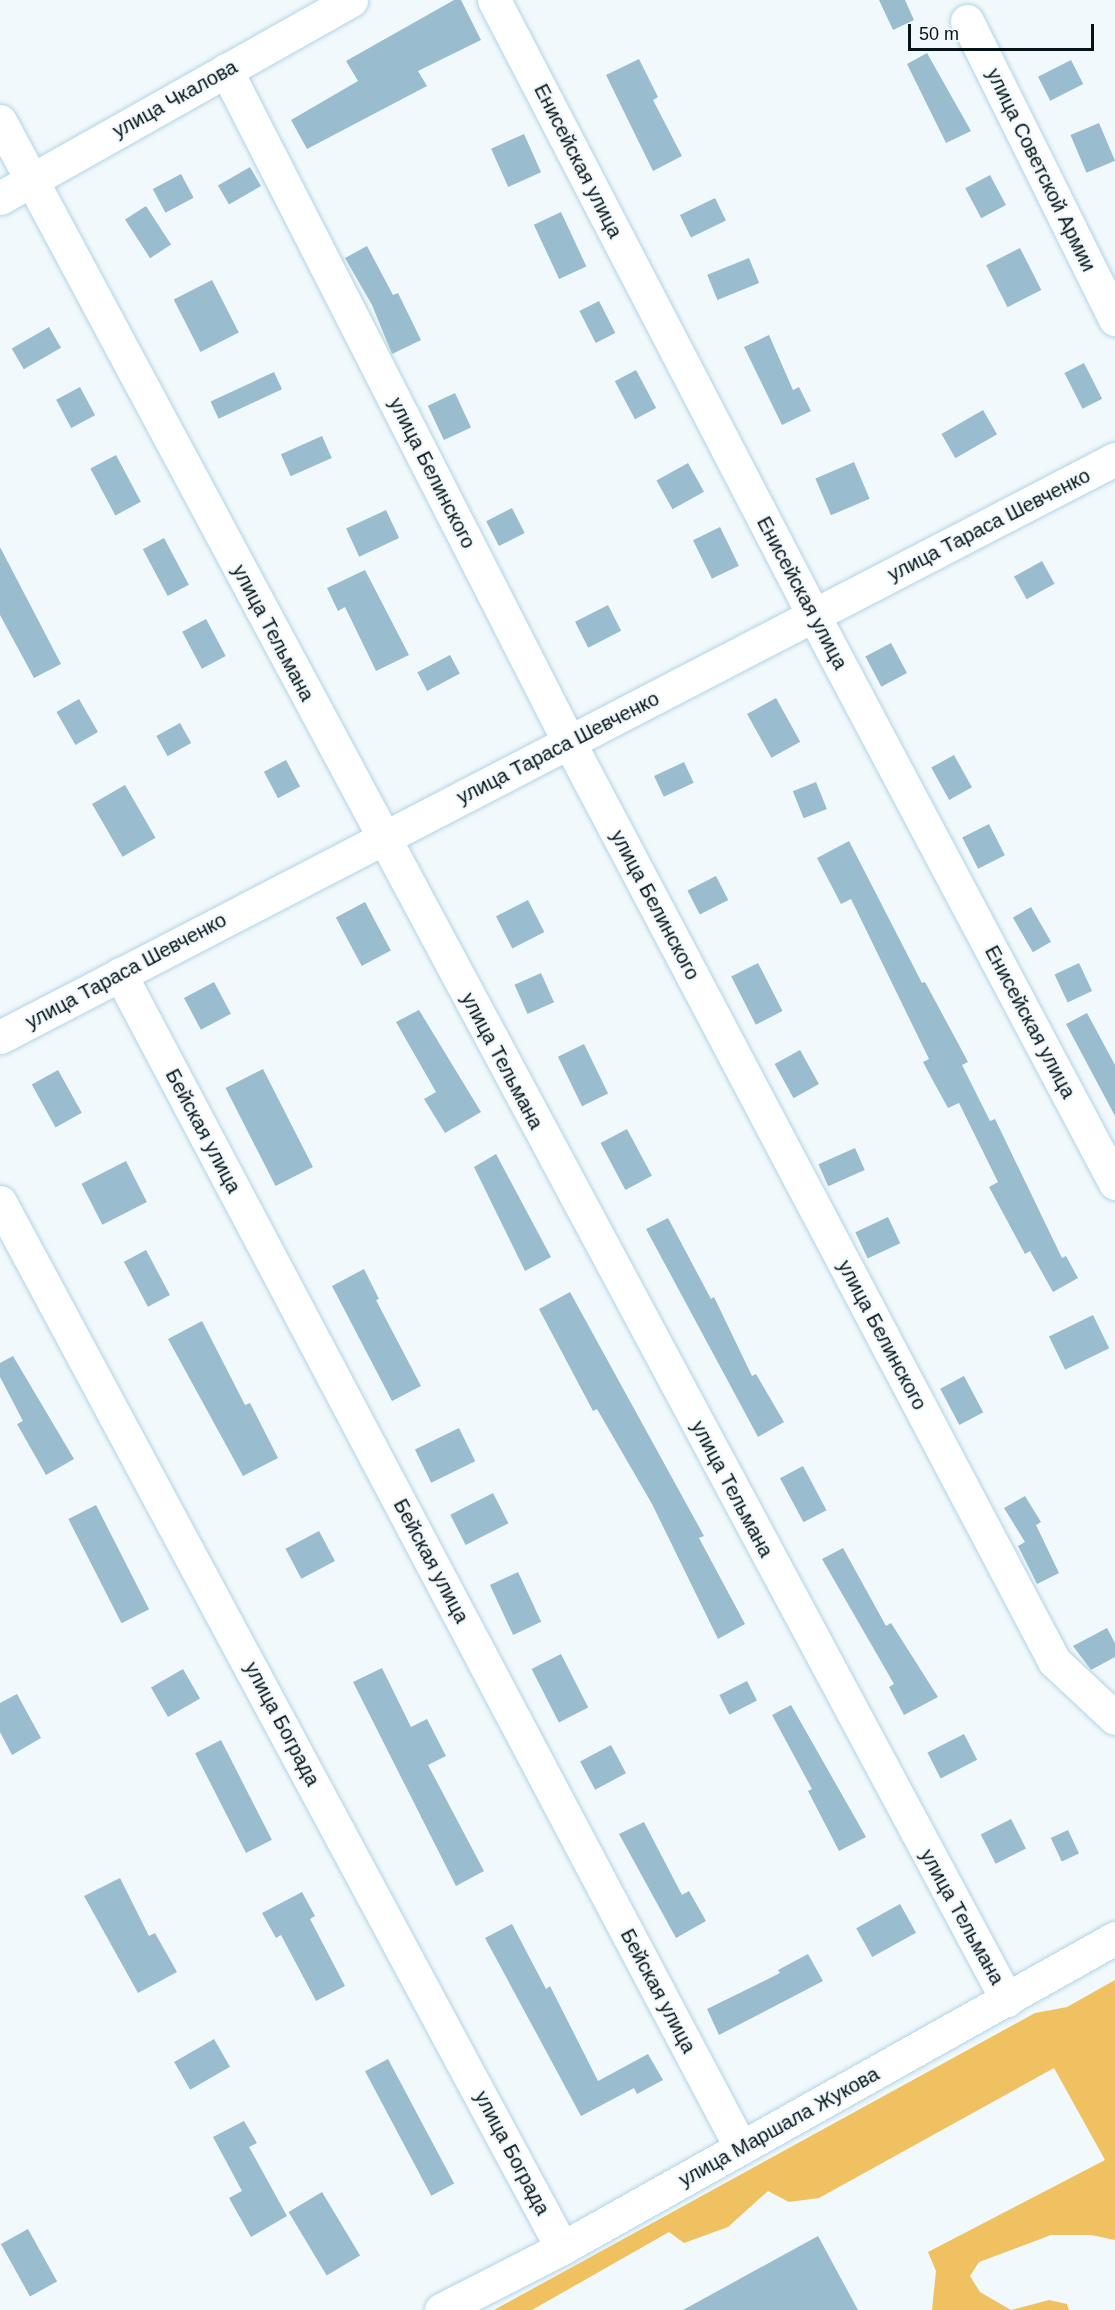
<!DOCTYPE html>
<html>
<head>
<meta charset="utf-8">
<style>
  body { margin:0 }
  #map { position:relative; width:1115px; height:2310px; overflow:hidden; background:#f2f9fc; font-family:Helvetica,sans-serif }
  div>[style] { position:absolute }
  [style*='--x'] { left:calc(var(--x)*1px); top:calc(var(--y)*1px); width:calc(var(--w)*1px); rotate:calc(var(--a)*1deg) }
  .forest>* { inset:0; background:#f0c160 }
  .building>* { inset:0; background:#99bdce; transform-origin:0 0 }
  .roads { filter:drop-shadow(0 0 2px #b0d4e5) drop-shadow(0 0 2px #b0d4e5) }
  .minor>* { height:33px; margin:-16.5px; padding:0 16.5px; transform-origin:16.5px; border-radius:16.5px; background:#fff }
  .major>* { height:33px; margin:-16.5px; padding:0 16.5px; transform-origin:16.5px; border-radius:16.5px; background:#fff }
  span { translate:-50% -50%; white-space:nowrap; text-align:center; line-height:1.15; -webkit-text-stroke:4.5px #f2f9fc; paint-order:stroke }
  .street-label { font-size:20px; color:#061419 }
  .scale { position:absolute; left:908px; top:24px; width:186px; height:27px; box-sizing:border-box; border:3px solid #061419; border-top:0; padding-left:8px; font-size:18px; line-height:21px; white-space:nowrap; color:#061419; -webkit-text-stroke:4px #f2f9fc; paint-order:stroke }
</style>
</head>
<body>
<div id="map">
  <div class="forest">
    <i style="clip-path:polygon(1115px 1980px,1115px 2240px,1091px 2235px,1051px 2235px,979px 2262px,970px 2276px,980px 2292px,1011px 2310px,1049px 2300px,1067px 2304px,1069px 2310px,932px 2310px,936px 2271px,928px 2252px,1105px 2160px,1054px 2068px,819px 2198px,789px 2202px,768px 2191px,728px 2227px,684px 2243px,669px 2232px,532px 2310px,494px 2310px,1035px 2013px,1067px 2007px)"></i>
  </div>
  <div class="building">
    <i style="clip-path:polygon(454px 0,461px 0,481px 40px,418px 71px,427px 86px,307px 149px,291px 120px,358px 81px,346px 61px)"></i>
    <i style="clip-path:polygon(879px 0,905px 0,914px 20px,893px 30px)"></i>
    <i style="clip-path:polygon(927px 53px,971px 131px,946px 143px,907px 64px)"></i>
    <i style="clip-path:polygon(639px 59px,658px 97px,653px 100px,682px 156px,653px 171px,606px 75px)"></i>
    <i style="left:1071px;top:60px;width:27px;height:37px;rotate:63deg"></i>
    <i style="left:1099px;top:123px;width:41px;height:31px;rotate:67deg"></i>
    <i style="left:524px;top:134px;width:42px;height:36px;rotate:66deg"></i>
    <i style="left:250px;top:167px;width:22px;height:37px;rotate:60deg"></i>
    <i style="left:181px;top:174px;width:27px;height:32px;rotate:62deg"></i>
    <i style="left:990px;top:175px;width:34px;height:28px;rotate:62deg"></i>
    <i style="left:715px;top:198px;width:25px;height:39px;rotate:64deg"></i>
    <i style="left:146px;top:206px;width:46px;height:25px;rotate:57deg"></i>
    <i style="left:561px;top:212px;width:60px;height:30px;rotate:65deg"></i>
    <i style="clip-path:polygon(367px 246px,393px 295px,398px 293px,421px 340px,392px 354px,372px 305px,345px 258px)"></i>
    <i style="left:1020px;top:248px;width:47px;height:38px;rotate:63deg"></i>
    <i style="left:749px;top:258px;width:27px;height:45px;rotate:68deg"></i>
    <i style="left:212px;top:280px;width:59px;height:43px;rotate:63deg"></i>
    <i style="left:599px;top:301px;width:36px;height:22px;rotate:63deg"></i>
    <i style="left:49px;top:327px;width:24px;height:43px;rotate:60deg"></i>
    <i style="clip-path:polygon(769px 335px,793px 390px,799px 387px,811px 411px,782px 425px,744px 347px)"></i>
    <i style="left:1084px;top:363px;width:40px;height:22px;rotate:63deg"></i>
    <i style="left:636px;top:370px;width:43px;height:24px;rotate:62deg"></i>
    <i style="left:274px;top:372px;width:19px;height:70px;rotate:65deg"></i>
    <i style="left:80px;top:387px;width:32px;height:27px;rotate:62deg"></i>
    <i style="left:455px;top:393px;width:38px;height:30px;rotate:65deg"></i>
    <i style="left:983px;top:410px;width:28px;height:48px;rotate:60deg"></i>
    <i style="left:322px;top:436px;width:24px;height:45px;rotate:66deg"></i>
    <i style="left:116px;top:455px;width:53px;height:29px;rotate:62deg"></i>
    <i style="left:854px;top:462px;width:40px;height:42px;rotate:67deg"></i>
    <i style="left:688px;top:463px;width:33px;height:36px;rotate:61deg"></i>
    <i style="left:512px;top:508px;width:28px;height:29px;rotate:63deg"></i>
    <i style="left:386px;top:510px;width:31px;height:44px;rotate:65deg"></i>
    <i style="left:720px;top:527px;width:43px;height:30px;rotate:64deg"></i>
    <i style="left:164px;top:538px;width:53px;height:24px;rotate:62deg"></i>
    <i style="clip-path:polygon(0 547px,61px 664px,34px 678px,0 615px)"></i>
    <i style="left:1042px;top:561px;width:26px;height:32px;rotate:61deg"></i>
    <i style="clip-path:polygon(365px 570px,409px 655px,376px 671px,345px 607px,338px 611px,327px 588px)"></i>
    <i style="left:608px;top:605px;width:29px;height:37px;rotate:63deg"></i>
    <i style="left:206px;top:619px;width:42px;height:27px;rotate:62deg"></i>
    <i style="left:891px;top:643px;width:34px;height:29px;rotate:62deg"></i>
    <i style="left:450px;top:655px;width:21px;height:37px;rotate:62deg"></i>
    <i style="left:776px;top:698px;width:50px;height:33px;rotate:61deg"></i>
    <i style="left:79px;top:699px;width:38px;height:26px;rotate:60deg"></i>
    <i style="left:180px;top:723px;width:23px;height:27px;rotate:61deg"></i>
    <i style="left:954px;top:755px;width:37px;height:26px;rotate:61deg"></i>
    <i style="left:286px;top:760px;width:30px;height:25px;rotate:62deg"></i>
    <i style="left:684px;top:762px;width:23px;height:33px;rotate:65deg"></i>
    <i style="left:816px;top:782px;width:29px;height:25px;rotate:68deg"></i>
    <i style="left:125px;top:785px;width:61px;height:38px;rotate:60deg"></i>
    <i style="left:989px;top:824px;width:35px;height:30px;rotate:63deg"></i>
    <i style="clip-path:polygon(849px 841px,922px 983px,925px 982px,959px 1045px,968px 1062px,962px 1065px,990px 1121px,995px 1119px,1062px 1258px,1066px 1256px,1078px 1278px,1053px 1292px,1030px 1251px,1025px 1254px,989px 1187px,998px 1182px,959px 1103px,948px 1108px,932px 1079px,923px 1062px,929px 1059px,851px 899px,841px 904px,817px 858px)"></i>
    <i style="left:716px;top:876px;width:27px;height:32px;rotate:63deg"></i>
    <i style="left:528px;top:900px;width:36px;height:36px;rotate:63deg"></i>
    <i style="left:365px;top:902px;width:55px;height:33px;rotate:62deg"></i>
    <i style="left:1031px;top:907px;width:40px;height:21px;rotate:60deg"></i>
    <i style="left:758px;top:963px;width:54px;height:30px;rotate:63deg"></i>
    <i style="left:1079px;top:963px;width:31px;height:27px;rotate:65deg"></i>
    <i style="left:541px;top:973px;width:32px;height:29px;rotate:66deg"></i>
    <i style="left:214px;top:982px;width:36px;height:34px;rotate:62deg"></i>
    <i style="clip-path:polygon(419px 1010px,481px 1112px,445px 1133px,424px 1099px,436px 1092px,396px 1022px)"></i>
    <i style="clip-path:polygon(1087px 1013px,1115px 1065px,1115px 1116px,1066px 1024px)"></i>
    <i style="left:584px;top:1044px;width:55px;height:29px;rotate:64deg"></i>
    <i style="left:800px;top:1050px;width:39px;height:29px;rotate:61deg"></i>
    <i style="left:263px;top:1069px;width:110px;height:42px;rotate:63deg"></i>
    <i style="left:58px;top:1070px;width:49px;height:30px;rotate:61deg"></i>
    <i style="left:627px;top:1129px;width:53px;height:30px;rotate:62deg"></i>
    <i style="left:855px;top:1148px;width:24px;height:40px;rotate:66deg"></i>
    <i style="clip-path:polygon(496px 1154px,551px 1257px,525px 1271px,474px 1167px)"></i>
    <i style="left:126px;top:1161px;width:46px;height:50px;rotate:63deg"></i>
    <i style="left:888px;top:1217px;width:29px;height:36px;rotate:65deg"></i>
    <i style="clip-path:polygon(668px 1218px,711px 1299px,714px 1297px,752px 1376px,756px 1374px,784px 1422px,758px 1437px,646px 1229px)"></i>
    <i style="left:146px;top:1250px;width:51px;height:25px;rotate:62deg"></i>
    <i style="clip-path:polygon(364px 1269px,379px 1299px,376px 1300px,421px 1386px,392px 1401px,332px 1286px)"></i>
    <i style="clip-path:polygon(570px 1292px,704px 1536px,699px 1538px,745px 1624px,718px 1639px,652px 1504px,597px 1409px,593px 1411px,539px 1309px)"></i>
    <i style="left:1093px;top:1315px;width:37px;height:49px;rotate:64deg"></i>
    <i style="clip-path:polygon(202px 1321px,245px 1405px,250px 1403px,278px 1458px,243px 1476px,168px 1339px)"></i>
    <i style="clip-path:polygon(13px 1356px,74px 1459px,46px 1475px,17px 1424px,23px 1421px,0 1377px,0 1363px)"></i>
    <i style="left:964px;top:1376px;width:41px;height:27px;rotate:62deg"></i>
    <i style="left:459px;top:1428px;width:37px;height:49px;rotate:64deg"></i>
    <i style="left:803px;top:1466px;width:50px;height:26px;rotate:62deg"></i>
    <i style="left:493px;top:1493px;width:34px;height:48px;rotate:63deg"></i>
    <i style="clip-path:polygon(1025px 1496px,1041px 1522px,1036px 1525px,1059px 1573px,1037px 1584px,1018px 1546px,1025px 1542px,1004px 1508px)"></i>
    <i style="left:96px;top:1505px;width:117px;height:31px;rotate:63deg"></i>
    <i style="left:319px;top:1531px;width:34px;height:38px;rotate:62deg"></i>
    <i style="clip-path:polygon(843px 1548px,886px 1626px,891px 1623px,938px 1697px,904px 1715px,889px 1687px,894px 1684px,822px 1559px)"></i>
    <i style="left:518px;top:1572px;width:55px;height:31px;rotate:65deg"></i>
    <i style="clip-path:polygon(1107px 1628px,1115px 1643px,1115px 1657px,1091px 1670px,1073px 1646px)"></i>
    <i style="left:561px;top:1654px;width:60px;height:33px;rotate:63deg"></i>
    <i style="clip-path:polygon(382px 1668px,411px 1727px,427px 1719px,446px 1756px,428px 1765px,484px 1871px,456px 1886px,353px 1682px)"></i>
    <i style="left:183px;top:1669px;width:34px;height:37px;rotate:60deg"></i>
    <i style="left:747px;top:1681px;width:22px;height:31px;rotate:63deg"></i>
    <i style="clip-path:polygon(17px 1694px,41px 1738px,12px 1755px,0 1732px,0 1703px)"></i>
    <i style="clip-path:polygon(791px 1705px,866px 1837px,839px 1851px,808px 1791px,812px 1789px,772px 1715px)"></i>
    <i style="left:964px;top:1734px;width:29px;height:41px;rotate:63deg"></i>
    <i style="left:221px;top:1740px;width:112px;height:29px;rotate:63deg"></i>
    <i style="left:611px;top:1745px;width:32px;height:35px;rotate:62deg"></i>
    <i style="left:1011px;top:1819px;width:33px;height:34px;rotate:63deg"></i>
    <i style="clip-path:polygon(644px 1822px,682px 1895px,689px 1891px,706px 1921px,676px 1938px,619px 1834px)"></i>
    <i style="left:1068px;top:1830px;width:26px;height:19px;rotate:65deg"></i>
    <i style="clip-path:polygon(120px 1878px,149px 1936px,155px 1933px,177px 1972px,138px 1993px,84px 1896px)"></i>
    <i style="clip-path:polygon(302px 1892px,315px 1916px,310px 1919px,345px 1986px,316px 2001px,281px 1935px,276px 1938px,262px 1913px)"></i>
    <i style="left:900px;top:1904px;width:33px;height:50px;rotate:61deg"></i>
    <i style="clip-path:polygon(512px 1924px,546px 1989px,550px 1986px,598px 2081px,648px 2054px,663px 2080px,637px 2094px,634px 2088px,581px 2116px,485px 1938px)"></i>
    <i style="clip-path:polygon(808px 1954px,823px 1981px,719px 2035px,707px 2009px,780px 1973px,778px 1970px)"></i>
    <i style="left:214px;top:2039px;width:32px;height:46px;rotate:60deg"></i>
    <i style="left:388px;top:2059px;width:141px;height:26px;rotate:62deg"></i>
    <i style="clip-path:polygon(244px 2121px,257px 2143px,249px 2147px,287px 2216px,251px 2237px,229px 2198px,242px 2191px,213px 2137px)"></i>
    <i style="left:322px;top:2192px;width:74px;height:39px;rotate:59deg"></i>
    <i style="left:28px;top:2229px;width:60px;height:31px;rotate:61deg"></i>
    <i style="clip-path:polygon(818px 2236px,858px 2310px,683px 2310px)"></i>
  </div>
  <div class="roads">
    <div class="minor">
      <i style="--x:494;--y:0;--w:694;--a:62.55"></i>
      <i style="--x:814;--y:616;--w:642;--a:62.04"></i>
      <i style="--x:967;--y:21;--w:333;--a:63.6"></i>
      <i style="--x:226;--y:70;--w:757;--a:62.96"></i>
      <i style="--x:570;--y:744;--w:1037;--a:62.17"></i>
      <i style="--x:1054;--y:1661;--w:83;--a:43.1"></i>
      <i style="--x:0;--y:121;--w:2132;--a:61.81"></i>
      <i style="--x:0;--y:198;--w:403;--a:-29.4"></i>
      <i style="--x:120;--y:974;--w:1328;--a:62.12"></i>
      <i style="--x:0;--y:1037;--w:1256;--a:-27.4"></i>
      <i style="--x:0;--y:1202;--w:1187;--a:61.75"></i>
    </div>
    <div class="major">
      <i style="--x:441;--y:2310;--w:136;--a:-27.1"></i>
      <i style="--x:562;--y:2248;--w:634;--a:-29.27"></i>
    </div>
  </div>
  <div class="street-label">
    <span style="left:175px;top:99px;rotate:-29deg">улица Чкалова</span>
    <span style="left:578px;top:161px;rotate:63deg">Енисейская улица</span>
    <span style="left:1041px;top:170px;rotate:64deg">улица Советской Армии</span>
    <span style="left:432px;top:473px;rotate:63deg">улица Белинского</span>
    <span style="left:989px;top:525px;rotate:-27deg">улица Тараса Шевченко</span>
    <span style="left:802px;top:593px;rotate:62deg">Енисейская улица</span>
    <span style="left:273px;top:633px;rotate:62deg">улица Тельмана</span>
    <span style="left:558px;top:748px;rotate:-27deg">улица Тараса Шевченко</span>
    <span style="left:655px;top:905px;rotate:62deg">улица Белинского</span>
    <span style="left:126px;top:971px;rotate:-28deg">улица Тараса Шевченко</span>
    <span style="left:1030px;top:1022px;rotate:62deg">Енисейская улица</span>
    <span style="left:502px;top:1061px;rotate:62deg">улица Тельмана</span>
    <span style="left:203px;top:1131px;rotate:62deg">Бейская улица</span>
    <span style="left:882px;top:1335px;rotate:62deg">улица Белинского</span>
    <span style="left:732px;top:1489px;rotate:62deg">улица Тельмана</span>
    <span style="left:431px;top:1561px;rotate:62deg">Бейская улица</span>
    <span style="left:282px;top:1724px;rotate:62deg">улица Бограда</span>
    <span style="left:962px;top:1917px;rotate:61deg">улица Тельмана</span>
    <span style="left:658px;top:1991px;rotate:62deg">Бейская улица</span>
    <span style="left:779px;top:2127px;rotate:-29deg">улица Маршала Жукова</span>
    <span style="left:512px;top:2153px;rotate:62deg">улица Бограда</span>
  </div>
  <div class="scale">50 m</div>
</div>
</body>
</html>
